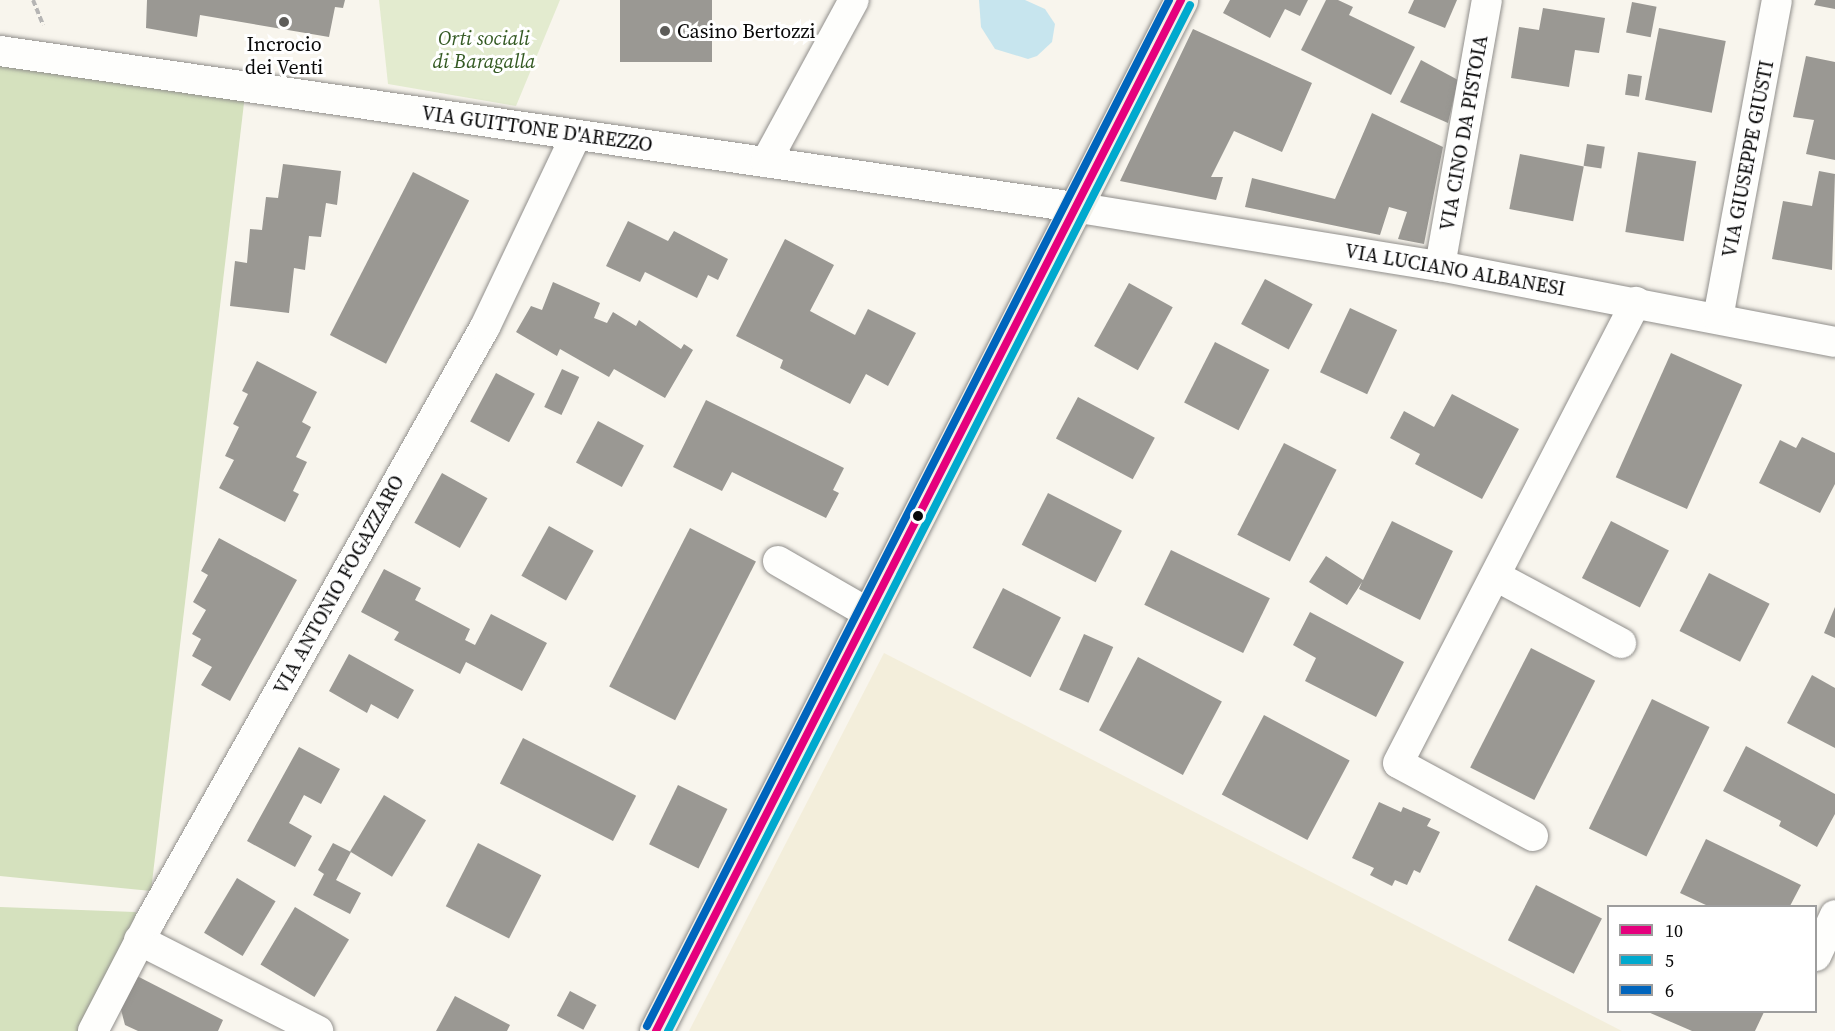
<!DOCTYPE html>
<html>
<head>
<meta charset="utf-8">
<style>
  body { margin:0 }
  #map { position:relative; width:1835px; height:1031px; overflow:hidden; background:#f8f5ed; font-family:"Source Serif 4",serif }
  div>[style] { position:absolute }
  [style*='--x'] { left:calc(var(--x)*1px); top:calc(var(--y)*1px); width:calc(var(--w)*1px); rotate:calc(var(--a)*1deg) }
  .farmland>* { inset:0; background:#f3eedb }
  .green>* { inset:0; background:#e3ebcf }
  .forest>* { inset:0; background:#d5e1be }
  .water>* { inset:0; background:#c7e5ee }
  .building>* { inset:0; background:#9a9893; transform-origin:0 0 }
  .path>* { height:4px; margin-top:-2px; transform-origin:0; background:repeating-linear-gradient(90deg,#b6b5b4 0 6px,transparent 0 9px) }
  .roads { filter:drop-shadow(0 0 2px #918f8c) drop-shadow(0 0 2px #918f8c) }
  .street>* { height:30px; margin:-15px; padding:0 15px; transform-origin:15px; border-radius:15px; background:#fefefc }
  .secondary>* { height:33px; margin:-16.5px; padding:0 16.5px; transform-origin:16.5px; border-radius:16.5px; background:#f2f0e8 }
  .bus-1>* { height:8px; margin:-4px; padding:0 4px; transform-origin:4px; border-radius:4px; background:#e5007d }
  .bus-2>* { height:8px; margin:-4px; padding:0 4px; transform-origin:4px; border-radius:4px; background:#00a9ce }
  .bus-3>* { height:8px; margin:-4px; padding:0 4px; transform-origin:4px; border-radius:4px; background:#0065bd }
  .dots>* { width:16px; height:16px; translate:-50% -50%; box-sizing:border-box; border:3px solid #fff; border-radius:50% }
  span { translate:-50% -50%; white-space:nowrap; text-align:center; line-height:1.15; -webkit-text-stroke:6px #fff; paint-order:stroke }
  .poi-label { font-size:20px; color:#090909 }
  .left { translate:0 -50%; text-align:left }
  .park-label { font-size:20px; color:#335922; font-style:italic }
  .street-label { font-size:20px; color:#090909 }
  .legend { position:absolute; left:1607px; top:905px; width:210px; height:108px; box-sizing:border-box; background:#fff; border:2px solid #9d9d9d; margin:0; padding:8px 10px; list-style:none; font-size:18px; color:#090909 }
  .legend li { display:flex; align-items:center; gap:12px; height:30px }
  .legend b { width:30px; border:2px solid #9d9d9d }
</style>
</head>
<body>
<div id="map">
  <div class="farmland">
    <i style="clip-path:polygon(884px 653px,1622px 1031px,689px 1031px)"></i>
  </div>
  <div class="green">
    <i style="clip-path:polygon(379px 0,560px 0,516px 106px,388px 84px)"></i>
  </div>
  <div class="forest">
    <i style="clip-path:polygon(0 60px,246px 86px,151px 891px,0 876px)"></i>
    <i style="clip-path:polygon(0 907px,135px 912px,150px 921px,93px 1031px,0 1031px)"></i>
  </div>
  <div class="water">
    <i style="clip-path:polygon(979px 0,1025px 0,1045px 9px,1055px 24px,1052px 42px,1037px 56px,1028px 59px,995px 49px,981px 27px)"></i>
  </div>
  <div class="building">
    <i style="clip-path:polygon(147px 0,345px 0,343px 8px,335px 7px,329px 37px,200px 15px,197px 37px,146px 28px)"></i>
    <i style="left:620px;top:0;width:92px;height:62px"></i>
    <i style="clip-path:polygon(1230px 0,1308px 0,1300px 16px,1285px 9px,1270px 38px,1223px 13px)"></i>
    <i style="clip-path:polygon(1326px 0,1338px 0,1353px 7px,1349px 15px,1415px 47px,1391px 95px,1301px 50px)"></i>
    <i style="clip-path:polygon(1414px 0,1457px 0,1445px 28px,1408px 13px)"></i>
    <i style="clip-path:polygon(1816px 0,1835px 0,1835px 9px,1814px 5px)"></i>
    <i style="left:1632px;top:2px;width:25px;height:31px;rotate:11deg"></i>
    <i style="clip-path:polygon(1543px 8px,1605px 18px,1599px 53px,1575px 50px,1569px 87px,1511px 78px,1519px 27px,1539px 30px)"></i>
    <i style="left:1659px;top:28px;width:68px;height:73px;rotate:11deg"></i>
    <i style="clip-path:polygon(1193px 29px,1312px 83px,1282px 152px,1234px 131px,1211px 177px,1223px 177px,1216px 200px,1120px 181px)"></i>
    <i style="clip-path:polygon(1806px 56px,1835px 62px,1835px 160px,1806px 154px,1814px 120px,1793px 117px)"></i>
    <i style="clip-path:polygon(1421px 60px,1458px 80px,1448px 123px,1400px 102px)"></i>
    <i style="left:1628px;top:74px;width:14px;height:21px;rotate:8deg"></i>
    <i style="clip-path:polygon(1372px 113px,1443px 147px,1424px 244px,1398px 239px,1407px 212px,1389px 207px,1380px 235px,1245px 207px,1252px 178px,1335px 199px)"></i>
    <i style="left:1587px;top:144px;width:18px;height:22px;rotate:9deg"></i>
    <i style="left:1638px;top:152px;width:59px;height:81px;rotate:9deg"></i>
    <i style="left:1520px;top:154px;width:65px;height:56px;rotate:11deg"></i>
    <i style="clip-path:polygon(283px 164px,341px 171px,337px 205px,326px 203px,321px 237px,309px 236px,305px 270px,294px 268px,289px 313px,230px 306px,235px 261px,247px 263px,250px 229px,262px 230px,266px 197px,278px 198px)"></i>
    <i style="clip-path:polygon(1819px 171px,1835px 174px,1832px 270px,1772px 259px,1783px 201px,1812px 206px)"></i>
    <i style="left:413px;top:172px;width:63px;height:183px;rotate:27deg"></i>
    <i style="clip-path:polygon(628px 221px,668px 241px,674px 231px,728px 259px,718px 280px,708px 275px,697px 298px,645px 272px,640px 282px,606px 266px)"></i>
    <i style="clip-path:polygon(785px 239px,834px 265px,810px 311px,855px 335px,868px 309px,916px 333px,888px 386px,866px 374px,850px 404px,780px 368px,783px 360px,736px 336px)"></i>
    <i style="left:1265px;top:279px;width:54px;height:51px;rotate:28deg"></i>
    <i style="clip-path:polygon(553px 282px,600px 303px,594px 318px,607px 323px,613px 312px,636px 326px,639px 320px,681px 349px,684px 344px,693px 350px,665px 398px,614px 369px,609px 377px,560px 349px,557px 356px,516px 332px,531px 306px,542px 310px)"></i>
    <i style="left:1129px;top:283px;width:50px;height:72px;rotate:29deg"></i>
    <i style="left:1350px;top:308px;width:52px;height:71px;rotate:25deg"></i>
    <i style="left:1215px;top:342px;width:61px;height:68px;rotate:27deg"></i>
    <i style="left:1671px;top:353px;width:78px;height:136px;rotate:24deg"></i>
    <i style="clip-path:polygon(257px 361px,317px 392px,302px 422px,311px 427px,296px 457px,307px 462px,293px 491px,299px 494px,285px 522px,219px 488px,234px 460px,225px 456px,239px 427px,233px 424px,248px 394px,242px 391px)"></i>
    <i style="left:562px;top:369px;width:19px;height:42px;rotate:25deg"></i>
    <i style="left:496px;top:373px;width:44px;height:55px;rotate:28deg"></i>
    <i style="clip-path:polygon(1452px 394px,1519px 429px,1482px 499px,1415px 464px,1420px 454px,1390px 438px,1404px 411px,1434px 427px)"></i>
    <i style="left:1078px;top:397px;width:87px;height:47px;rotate:28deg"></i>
    <i style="clip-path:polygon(706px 400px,844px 468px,833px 490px,839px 493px,826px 518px,732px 472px,722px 491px,673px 467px)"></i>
    <i style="left:598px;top:421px;width:52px;height:47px;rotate:28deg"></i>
    <i style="clip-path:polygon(1802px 437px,1835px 453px,1835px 484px,1820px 513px,1759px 483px,1780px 440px,1796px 448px)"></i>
    <i style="left:1284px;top:443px;width:59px;height:103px;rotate:27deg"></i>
    <i style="left:442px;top:473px;width:52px;height:57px;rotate:29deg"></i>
    <i style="left:1048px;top:493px;width:83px;height:58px;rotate:27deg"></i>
    <i style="clip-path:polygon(1392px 521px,1453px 551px,1420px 620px,1359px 589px,1362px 582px,1347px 605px,1309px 582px,1326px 556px,1363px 580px)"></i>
    <i style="left:1611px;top:521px;width:65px;height:64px;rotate:27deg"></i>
    <i style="left:549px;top:526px;width:51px;height:57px;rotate:29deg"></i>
    <i style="left:690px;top:528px;width:74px;height:178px;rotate:27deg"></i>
    <i style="clip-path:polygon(219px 538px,297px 580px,230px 701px,201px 685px,212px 667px,192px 656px,201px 639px,192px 634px,206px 610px,193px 602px,208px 575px,201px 571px)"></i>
    <i style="left:1171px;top:550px;width:110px;height:61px;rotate:26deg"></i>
    <i style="clip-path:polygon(384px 569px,421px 588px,415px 600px,470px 629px,465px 640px,475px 645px,491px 614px,547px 643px,522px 691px,466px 662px,460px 674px,394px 640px,399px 632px,361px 612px)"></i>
    <i style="left:1709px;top:573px;width:68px;height:65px;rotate:27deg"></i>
    <i style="left:1003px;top:588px;width:65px;height:67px;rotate:27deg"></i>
    <i style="clip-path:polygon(1835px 607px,1835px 638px,1824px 633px)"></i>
    <i style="clip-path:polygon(1310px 612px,1404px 662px,1376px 717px,1305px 681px,1316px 658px,1293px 645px)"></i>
    <i style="left:1084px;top:634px;width:32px;height:61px;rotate:24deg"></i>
    <i style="left:1531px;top:648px;width:72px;height:134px;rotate:27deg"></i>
    <i style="clip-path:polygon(349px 654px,414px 690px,398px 719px,371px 704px,367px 713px,329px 691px)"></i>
    <i style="left:1138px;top:657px;width:95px;height:83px;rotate:28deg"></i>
    <i style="clip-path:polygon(1812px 675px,1835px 688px,1835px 748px,1787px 723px)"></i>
    <i style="left:1652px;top:699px;width:64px;height:144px;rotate:26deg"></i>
    <i style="left:1264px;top:715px;width:97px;height:90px;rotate:28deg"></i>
    <i style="left:523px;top:738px;width:127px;height:51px;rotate:27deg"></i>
    <i style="clip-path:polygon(1746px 746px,1835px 794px,1835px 814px,1817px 847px,1779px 826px,1781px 821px,1723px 791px)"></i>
    <i style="clip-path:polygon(299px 747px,340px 769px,321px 804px,304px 795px,289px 823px,312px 836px,295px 867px,247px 841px)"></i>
    <i style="left:678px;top:785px;width:55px;height:66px;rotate:26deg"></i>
    <i style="left:384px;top:795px;width:49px;height:66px;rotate:31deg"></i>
    <i style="clip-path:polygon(1379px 802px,1401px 812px,1403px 807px,1431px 819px,1427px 826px,1440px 832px,1420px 873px,1414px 870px,1407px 885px,1395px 880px,1392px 886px,1370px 875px,1374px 868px,1352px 858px)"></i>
    <i style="clip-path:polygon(1706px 839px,1801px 885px,1790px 906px,1708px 906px,1680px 893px)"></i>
    <i style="clip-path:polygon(333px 843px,351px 852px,336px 880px,361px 893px,350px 914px,313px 895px,324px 874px,318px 870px)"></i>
    <i style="left:478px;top:843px;width:71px;height:71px;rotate:27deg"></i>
    <i style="left:237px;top:878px;width:45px;height:64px;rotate:31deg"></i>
    <i style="left:1536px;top:885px;width:74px;height:62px;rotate:27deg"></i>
    <i style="left:295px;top:907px;width:63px;height:67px;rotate:31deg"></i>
    <i style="clip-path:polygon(137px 976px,223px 1020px,218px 1031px,138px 1031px,125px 1025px,120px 1006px)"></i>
    <i style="left:570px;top:991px;width:30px;height:28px;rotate:28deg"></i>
    <i style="clip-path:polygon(455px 996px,510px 1025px,507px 1031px,436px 1031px)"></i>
    <i style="clip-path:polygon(1648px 1012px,1764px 1012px,1755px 1031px,1692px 1031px)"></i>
  </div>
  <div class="path">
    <i style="--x:33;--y:0;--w:27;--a:68"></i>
  </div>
  <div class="roads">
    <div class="street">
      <i style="--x:0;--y:51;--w:1085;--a:8.26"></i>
      <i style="--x:1074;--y:207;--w:371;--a:9.2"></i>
      <i style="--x:1440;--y:266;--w:402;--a:10.9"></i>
      <i style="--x:766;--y:162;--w:184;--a:-61.5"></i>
      <i style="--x:1440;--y:266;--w:270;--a:-80"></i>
      <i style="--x:1718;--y:318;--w:323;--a:-79.5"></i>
      <i style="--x:778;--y:561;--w:104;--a:30"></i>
      <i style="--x:1496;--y:576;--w:142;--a:28.2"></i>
      <i style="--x:1533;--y:836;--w:153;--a:-151.6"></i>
      <i style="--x:1398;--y:763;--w:519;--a:-62.69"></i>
      <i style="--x:139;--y:940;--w:201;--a:26.9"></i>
      <i style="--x:1816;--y:956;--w:45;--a:-65.1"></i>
      <i style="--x:93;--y:1031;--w:124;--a:-62.6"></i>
      <i style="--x:150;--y:921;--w:682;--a:-60.58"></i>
      <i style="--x:485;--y:327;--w:212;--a:-64.6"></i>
    </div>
    <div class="secondary">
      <i style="--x:656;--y:1031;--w:1157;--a:-63.01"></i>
    </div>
  </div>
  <div class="bus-1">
    <i style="--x:656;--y:1031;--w:1157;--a:-63.01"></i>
  </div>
  <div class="bus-2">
    <i style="--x:668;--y:1031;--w:1151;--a:-63.03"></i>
  </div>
  <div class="bus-3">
    <i style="--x:647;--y:1026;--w:1151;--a:-63.03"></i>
  </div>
  <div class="dots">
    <i style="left:284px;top:22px;background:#5d5c59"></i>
    <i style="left:665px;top:31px;background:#5d5c59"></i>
    <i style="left:918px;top:516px;background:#090909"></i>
  </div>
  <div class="poi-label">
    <span class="left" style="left:677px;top:31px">Casino Bertozzi</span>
    <span style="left:284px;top:56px">Incrocio<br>dei Venti</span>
  </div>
  <div class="park-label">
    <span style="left:484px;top:50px">Orti sociali<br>di Baragalla</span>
  </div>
  <div class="street-label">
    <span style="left:537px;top:129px;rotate:8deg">VIA GUITTONE D'AREZZO</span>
    <span style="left:1464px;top:133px;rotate:-80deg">VIA CINO DA PISTOIA</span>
    <span style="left:1748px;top:159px;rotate:-79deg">VIA GIUSEPPE GIUSTI</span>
    <span style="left:1455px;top:270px;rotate:10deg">VIA LUCIANO ALBANESI</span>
    <span style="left:339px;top:585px;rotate:-61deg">VIA ANTONIO FOGAZZARO</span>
  </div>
  <ul class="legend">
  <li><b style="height:8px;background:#e5007d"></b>10</li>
  <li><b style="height:8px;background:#00a9ce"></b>5</li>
  <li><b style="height:8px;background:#0065bd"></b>6</li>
  </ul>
</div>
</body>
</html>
